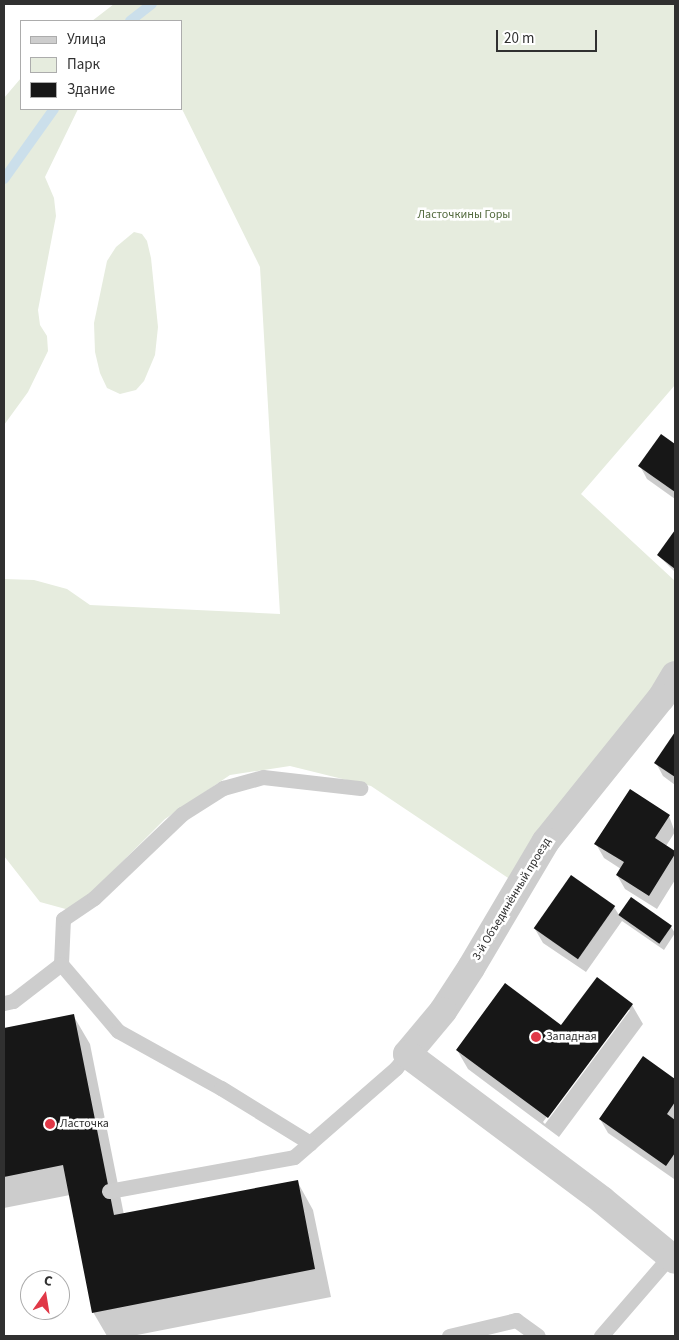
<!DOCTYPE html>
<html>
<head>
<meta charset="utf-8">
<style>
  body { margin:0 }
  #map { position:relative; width:679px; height:1340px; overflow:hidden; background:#fff; font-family:"Source Sans 3",sans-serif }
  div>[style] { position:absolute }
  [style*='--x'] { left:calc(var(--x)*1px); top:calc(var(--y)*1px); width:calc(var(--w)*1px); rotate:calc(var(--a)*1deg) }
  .green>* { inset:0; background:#e6ecde }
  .shadow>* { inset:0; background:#0003 }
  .stream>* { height:10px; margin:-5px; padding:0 5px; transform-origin:5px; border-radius:5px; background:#cbdfeb }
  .building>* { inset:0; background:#171717; transform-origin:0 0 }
  .lane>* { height:15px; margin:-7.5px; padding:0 7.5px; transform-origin:7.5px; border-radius:7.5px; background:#cdcdcd }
  .street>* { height:28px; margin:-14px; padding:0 14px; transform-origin:14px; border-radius:14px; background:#cdcdcd }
  .dots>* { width:14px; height:14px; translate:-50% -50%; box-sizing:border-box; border:2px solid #fff; border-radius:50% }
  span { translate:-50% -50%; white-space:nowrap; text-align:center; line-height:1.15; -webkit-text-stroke:5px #fff; paint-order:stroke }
  .park-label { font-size:12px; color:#536a3e }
  .street-label { font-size:12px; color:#303030 }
  .poi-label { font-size:12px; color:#303030 }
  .left { translate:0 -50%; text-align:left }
  .frame { position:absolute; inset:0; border:5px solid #303030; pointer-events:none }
  .legend { position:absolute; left:20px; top:20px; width:162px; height:90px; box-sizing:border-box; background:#fff; border:1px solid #acacac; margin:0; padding:6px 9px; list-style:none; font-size:15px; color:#303030 }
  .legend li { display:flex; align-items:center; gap:10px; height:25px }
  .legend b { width:25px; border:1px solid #acacac }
  .north { position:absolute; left:20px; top:1270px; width:50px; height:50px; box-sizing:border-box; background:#fff; border:1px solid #acacac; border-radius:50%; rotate:13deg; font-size:14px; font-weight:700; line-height:20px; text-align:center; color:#303030 }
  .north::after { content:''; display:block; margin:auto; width:18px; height:22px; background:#e03847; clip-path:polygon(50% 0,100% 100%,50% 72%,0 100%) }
  .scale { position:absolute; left:496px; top:30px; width:101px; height:22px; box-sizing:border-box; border:2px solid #303030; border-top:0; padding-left:6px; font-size:15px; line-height:18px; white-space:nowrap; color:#303030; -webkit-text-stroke:4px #fff; paint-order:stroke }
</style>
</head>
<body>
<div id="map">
  <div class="green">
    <i style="clip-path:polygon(114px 4px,675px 4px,675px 385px,581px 494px,675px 581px,675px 665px,520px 886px,371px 786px,290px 766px,230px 775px,165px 819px,73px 911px,40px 902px,4px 856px,4px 579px,34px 580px,67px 589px,90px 605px,280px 614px,260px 267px,181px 107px,181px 21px,92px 21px)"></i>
    <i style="clip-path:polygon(21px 78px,21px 109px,78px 109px,45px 177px,54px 198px,56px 216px,38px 310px,40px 325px,47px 336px,48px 351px,28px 392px,4px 425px,4px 98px)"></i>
    <i style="clip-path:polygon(134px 232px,142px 234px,147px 241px,151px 258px,158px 327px,155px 355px,144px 381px,136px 390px,120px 394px,107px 388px,100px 373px,95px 352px,94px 323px,107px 261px,116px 247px)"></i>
  </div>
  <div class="shadow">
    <i style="clip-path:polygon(661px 436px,675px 445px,675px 499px,647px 479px,640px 466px)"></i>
    <i style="clip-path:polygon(675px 532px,675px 572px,658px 555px)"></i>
    <i style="clip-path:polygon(675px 734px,675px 785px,663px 776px,656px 763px)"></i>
    <i style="clip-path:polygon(669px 816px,675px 832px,666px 846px,675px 852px,675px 880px,657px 909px,625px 889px,617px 875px,621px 869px,604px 858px,596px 844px)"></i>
    <i style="clip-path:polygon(572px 877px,614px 907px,619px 915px,671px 927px,675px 933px,664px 950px,622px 921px,586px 972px,543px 943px,535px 929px)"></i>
    <i style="clip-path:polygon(evenodd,632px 1005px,643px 1024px,559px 1137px,468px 1069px,457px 1050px,561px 1026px,632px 1005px,627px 1010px,630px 1010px,545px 1124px,543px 1122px,627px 1010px)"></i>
    <i style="clip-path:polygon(73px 1015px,90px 1044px,124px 1215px,297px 1181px,313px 1210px,331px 1297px,132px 1336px,107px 1336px,93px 1312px,70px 1195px,4px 1208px,4px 1029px)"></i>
    <i style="clip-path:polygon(643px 1058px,675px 1080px,674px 1179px,608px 1133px,600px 1119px)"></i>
  </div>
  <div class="stream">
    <i style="--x:130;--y:21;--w:28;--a:-38"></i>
    <i style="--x:4;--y:179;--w:86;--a:-54.5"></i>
  </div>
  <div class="building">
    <i style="clip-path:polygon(661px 434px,675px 444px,675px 492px,638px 466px)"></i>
    <i style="clip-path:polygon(675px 530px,675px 569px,657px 555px)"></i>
    <i style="clip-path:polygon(675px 732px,675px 777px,654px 763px)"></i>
    <i style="clip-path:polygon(630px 789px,670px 815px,655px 838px,675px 851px,675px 854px,649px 896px,616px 875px,624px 862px,594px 844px)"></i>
    <i style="left:571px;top:875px;width:54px;height:65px;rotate:35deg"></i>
    <i style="left:631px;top:897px;width:50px;height:22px;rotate:35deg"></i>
    <i style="clip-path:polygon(597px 977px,633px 1004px,548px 1118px,456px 1050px,505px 983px,561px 1025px)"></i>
    <i style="clip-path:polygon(74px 1014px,114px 1215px,298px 1180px,315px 1269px,92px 1313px,63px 1165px,4px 1177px,4px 1028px)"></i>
    <i style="clip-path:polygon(643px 1056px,675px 1079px,675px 1102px,667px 1114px,675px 1120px,675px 1153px,666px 1166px,599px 1119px)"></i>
  </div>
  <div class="lane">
    <i style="--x:61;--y:964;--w:45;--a:-87.5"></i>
    <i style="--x:63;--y:919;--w:37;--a:-34"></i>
    <i style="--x:94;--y:898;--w:122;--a:-43.7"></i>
    <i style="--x:182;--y:814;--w:49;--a:-32.4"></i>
    <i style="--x:223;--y:788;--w:41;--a:-15.4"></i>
    <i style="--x:263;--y:777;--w:98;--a:6.5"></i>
    <i style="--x:4;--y:1003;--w:9;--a:-13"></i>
    <i style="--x:13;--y:1001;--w:61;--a:-37.6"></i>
    <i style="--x:61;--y:964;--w:88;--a:49.6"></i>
    <i style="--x:118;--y:1031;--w:118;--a:29"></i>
    <i style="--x:221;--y:1088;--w:105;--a:31.7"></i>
    <i style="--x:310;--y:1143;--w:114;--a:-41.1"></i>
    <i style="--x:396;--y:1068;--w:18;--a:-52"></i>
    <i style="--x:109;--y:1191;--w:188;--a:-10.4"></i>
    <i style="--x:294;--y:1157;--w:21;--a:-41"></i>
    <i style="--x:449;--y:1336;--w:69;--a:-13.4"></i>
    <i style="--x:516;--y:1320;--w:27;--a:36"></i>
    <i style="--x:601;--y:1336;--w:107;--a:-49.2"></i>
  </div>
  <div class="street">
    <i style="--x:675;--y:675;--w:27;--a:121"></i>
    <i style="--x:661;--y:698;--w:184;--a:128.8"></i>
    <i style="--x:546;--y:841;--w:147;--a:120.6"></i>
    <i style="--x:471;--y:968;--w:51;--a:123.1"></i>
    <i style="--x:443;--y:1011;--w:56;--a:129.9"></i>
    <i style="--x:407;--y:1054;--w:244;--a:36.8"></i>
    <i style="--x:602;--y:1200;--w:94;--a:39.4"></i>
  </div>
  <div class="dots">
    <i style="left:536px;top:1037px;background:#e03847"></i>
    <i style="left:50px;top:1124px;background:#e03847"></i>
  </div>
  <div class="park-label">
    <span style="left:464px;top:215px">Ласточкины Горы</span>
  </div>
  <div class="street-label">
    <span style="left:512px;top:899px;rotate:-59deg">3-й Объединённый проезд</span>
  </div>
  <div class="poi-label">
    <span class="left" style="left:546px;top:1037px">Западная</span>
    <span class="left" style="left:60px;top:1124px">Ласточка</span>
  </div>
  <div class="frame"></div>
  <ul class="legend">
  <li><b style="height:6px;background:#cdcdcd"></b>Улица</li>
  <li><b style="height:14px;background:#e6ecde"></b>Парк</li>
  <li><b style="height:14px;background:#171717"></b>Здание</li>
  </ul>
  <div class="north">С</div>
  <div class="scale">20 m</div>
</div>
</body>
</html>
